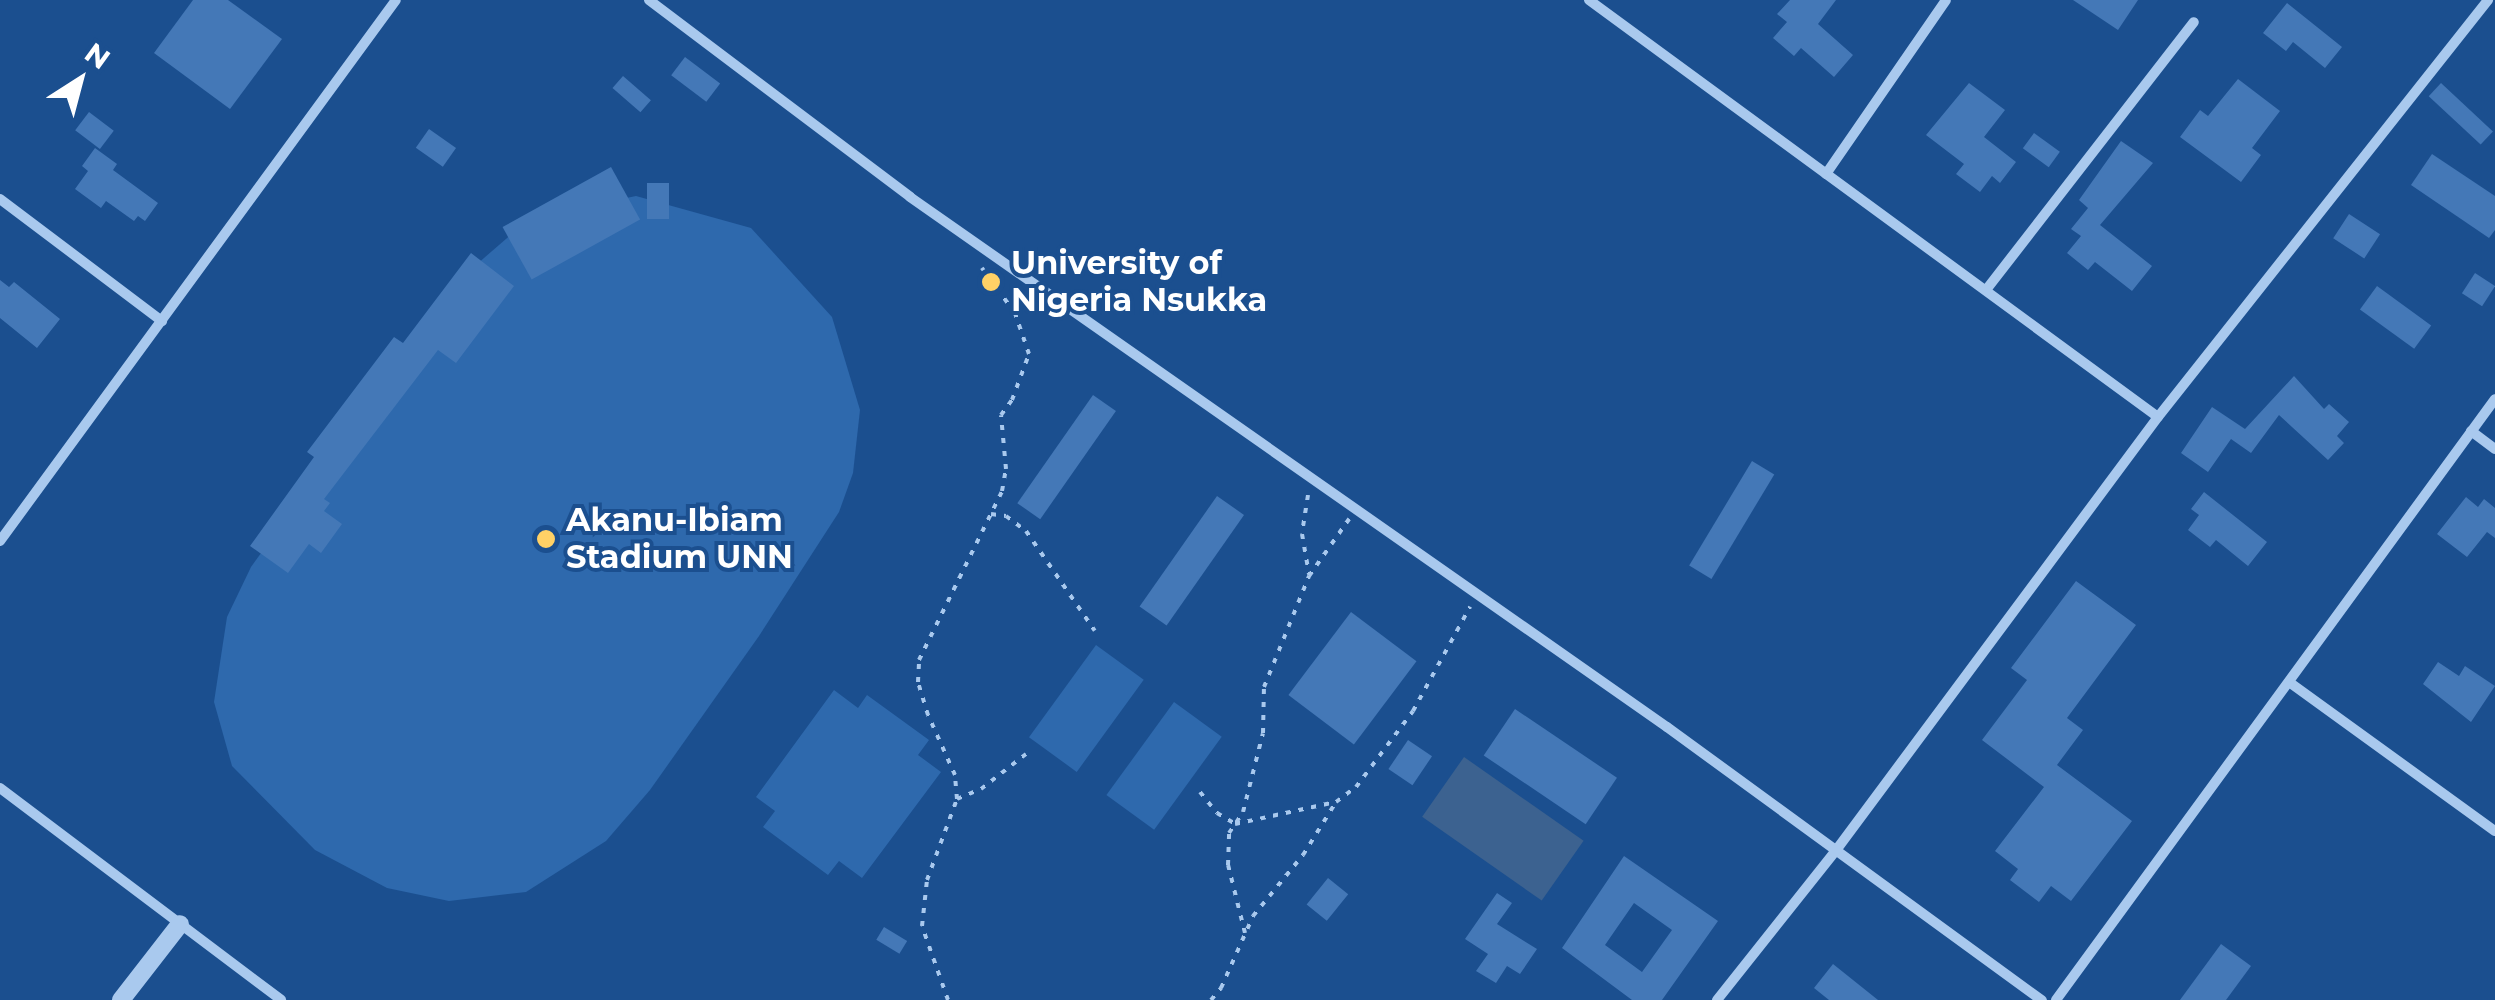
<!DOCTYPE html>
<html>
<head>
<meta charset="utf-8">
<style>
  body { margin:0 }
  #map { position:relative; width:2495px; height:1000px; overflow:hidden; background:#1b4f8f; font-family:Montserrat,sans-serif }
  div>[style] { position:absolute }
  [style*='--x'] { left:calc(var(--x)*1px); top:calc(var(--y)*1px); width:calc(var(--w)*1px); rotate:calc(var(--a)*1deg) }
  .green>* { inset:0; background:#2e69ad; transform-origin:0 0 }
  .water>* { inset:0; background:#3c6290; transform-origin:0 0 }
  .building>* { inset:0; background:#4478b7; transform-origin:0 0 }
  .path>* { height:4px; margin-top:-2px; transform-origin:0; background:repeating-linear-gradient(90deg,#a9c9ee 0 5px,transparent 0 13px) }
  .minor>* { height:10px; margin:-5px; padding:0 5px; transform-origin:5px; border-radius:5px; background:#a9c9ee }
  .tertiary>* { height:18px; margin:-9px; padding:0 9px; transform-origin:9px; border-radius:9px; background:#a9c9ee }
  .dots>* { width:28px; height:28px; translate:-50% -50%; box-sizing:border-box; border:5px solid #1b4f8f; border-radius:50% }
  span { translate:-50% -50%; white-space:nowrap; text-align:center; line-height:1.15; -webkit-text-stroke:8px #1b4f8f; paint-order:stroke }
  .poi-label { font-size:32px; color:#fff; font-weight:700 }
  .left { translate:0 -50%; text-align:left }
  .north { position:absolute; left:30px; top:30px; width:100px; height:100px; -webkit-text-stroke:8px #1b4f8f; paint-order:stroke; rotate:36deg; font-size:28px; font-weight:700; line-height:40px; text-align:center; color:#fff }
  .north::after { content:''; display:block; margin:auto; width:35px; height:45px; background:#fff; clip-path:polygon(50% 0,100% 100%,50% 72%,0 100%) }
</style>
</head>
<body>
<div id="map">
  <div class="green">
    <i style="clip-path:polygon(636px 196px,751px 228px,832px 317px,860px 410px,853px 473px,839px 512px,759px 636px,650px 790px,606px 841px,526px 892px,449px 901px,387px 888px,315px 850px,232px 766px,214px 702px,227px 617px,251px 567px,461px 278px,530px 218px)"></i>
    <i style="left:1096px;top:645px;width:59px;height:114px;rotate:36deg"></i>
    <i style="clip-path:polygon(834px 690px,858px 708px,867px 695px,929px 740px,918px 755px,941px 772px,862px 878px,839px 861px,828px 875px,763px 827px,775px 811px,756px 797px)"></i>
    <i style="left:1174px;top:702px;width:59px;height:115px;rotate:36deg"></i>
  </div>
  <div class="water">
    <i style="left:1464px;top:757px;width:146px;height:73px;rotate:35deg"></i>
  </div>
  <div class="building">
    <i style="clip-path:polygon(193px 0,228px 0,282px 39px,230px 109px,154px 53px)"></i>
    <i style="clip-path:polygon(1790px 0,1836px 0,1818px 24px,1853px 55px,1834px 77px,1801px 48px,1794px 56px,1773px 38px,1787px 22px,1777px 14px)"></i>
    <i style="clip-path:polygon(2073px 0,2138px 0,2118px 30px)"></i>
    <i style="clip-path:polygon(2287px 3px,2342px 47px,2325px 68px,2293px 42px,2286px 51px,2263px 33px)"></i>
    <i style="left:685px;top:57px;width:44px;height:23px;rotate:37deg"></i>
    <i style="left:623px;top:76px;width:37px;height:16px;rotate:41deg"></i>
    <i style="clip-path:polygon(2238px 79px,2280px 111px,2252px 148px,2261px 155px,2241px 182px,2180px 137px,2200px 110px,2208px 116px)"></i>
    <i style="clip-path:polygon(1969px 83px,2005px 110px,1984px 137px,2016px 162px,2000px 183px,1992px 176px,1980px 192px,1956px 174px,1964px 164px,1926px 135px)"></i>
    <i style="left:2441px;top:83px;width:71px;height:18px;rotate:43deg"></i>
    <i style="left:89px;top:112px;width:31px;height:23px;rotate:37deg"></i>
    <i style="left:429px;top:129px;width:33px;height:23px;rotate:35deg"></i>
    <i style="left:2034px;top:133px;width:32px;height:19px;rotate:36deg"></i>
    <i style="clip-path:polygon(2121px 141px,2153px 163px,2100px 225px,2152px 266px,2132px 291px,2095px 262px,2088px 270px,2067px 253px,2081px 236px,2071px 229px,2088px 208px,2079px 200px)"></i>
    <i style="clip-path:polygon(95px 148px,117px 164px,113px 170px,158px 203px,145px 221px,138px 216px,134px 221px,106px 201px,101px 208px,75px 189px,88px 171px,82px 166px)"></i>
    <i style="clip-path:polygon(2432px 154px,2495px 196px,2495px 230px,2489px 238px,2411px 185px)"></i>
    <i style="left:611px;top:167px;width:60px;height:124px;rotate:61deg"></i>
    <i style="left:647px;top:183px;width:22px;height:36px"></i>
    <i style="left:2349px;top:214px;width:37px;height:29px;rotate:33deg"></i>
    <i style="clip-path:polygon(471px 253px,514px 286px,456px 363px,438px 350px,324px 499px,330px 503px,324px 511px,342px 524px,321px 553px,309px 544px,288px 573px,250px 546px,314px 457px,307px 452px,394px 337px,403px 343px)"></i>
    <i style="left:2475px;top:273px;width:24px;height:24px;rotate:33deg"></i>
    <i style="clip-path:polygon(0 280px,9px 287px,14px 282px,60px 319px,37px 348px,0 318px)"></i>
    <i style="left:2377px;top:286px;width:67px;height:29px;rotate:36deg"></i>
    <i style="clip-path:polygon(2294px 376px,2324px 409px,2329px 404px,2349px 422px,2337px 436px,2344px 443px,2328px 460px,2279px 415px,2251px 453px,2231px 439px,2208px 472px,2181px 453px,2212px 407px,2245px 429px)"></i>
    <i style="left:1093px;top:395px;width:28px;height:132px;rotate:35deg"></i>
    <i style="left:1752px;top:461px;width:26px;height:122px;rotate:31deg"></i>
    <i style="clip-path:polygon(2204px 492px,2267px 542px,2248px 566px,2216px 540px,2210px 547px,2188px 530px,2199px 515px,2191px 509px)"></i>
    <i style="left:1217px;top:496px;width:33px;height:135px;rotate:35deg"></i>
    <i style="clip-path:polygon(2466px 497px,2478px 507px,2484px 499px,2495px 508px,2495px 538px,2487px 532px,2467px 557px,2437px 534px)"></i>
    <i style="clip-path:polygon(2076px 581px,2136px 625px,2067px 718px,2083px 730px,2057px 765px,2132px 821px,2071px 901px,2051px 886px,2039px 902px,2010px 880px,2018px 869px,1995px 851px,2044px 787px,1982px 740px,2027px 680px,2011px 668px)"></i>
    <i style="left:1351px;top:612px;width:82px;height:104px;rotate:37deg"></i>
    <i style="clip-path:polygon(2438px 662px,2459px 676px,2465px 666px,2495px 686px,2471px 722px,2423px 684px)"></i>
    <i style="left:1515px;top:709px;width:123px;height:56px;rotate:34deg"></i>
    <i style="left:1408px;top:740px;width:29px;height:35px;rotate:34deg"></i>
    <i style="clip-path:polygon(evenodd,1624px 856px,1718px 921px,1662px 1000px,1632px 1000px,1562px 948px,1624px 856px,1634px 903px,1672px 930px,1642px 972px,1605px 945px,1634px 903px)"></i>
    <i style="left:1328px;top:878px;width:26px;height:34px;rotate:39deg"></i>
    <i style="clip-path:polygon(1497px 893px,1512px 903px,1497px 924px,1537px 949px,1520px 974px,1507px 966px,1496px 983px,1476px 971px,1488px 954px,1465px 939px)"></i>
    <i style="left:884px;top:927px;width:27px;height:15px;rotate:31deg"></i>
    <i style="clip-path:polygon(2221px 944px,2251px 966px,2226px 1000px,2180px 1000px)"></i>
    <i style="clip-path:polygon(1833px 964px,1878px 1000px,1829px 1000px,1814px 988px)"></i>
  </div>
  <div class="path">
    <i style="--x:1308;--y:495;--w:39;--a:99"></i>
    <i style="--x:1302;--y:534;--w:41;--a:80.1"></i>
    <i style="--x:991;--y:514;--w:15;--a:8"></i>
    <i style="--x:1006;--y:516;--w:25;--a:37"></i>
    <i style="--x:1026;--y:531;--w:121;--a:55.4"></i>
    <i style="--x:1200;--y:792;--w:27;--a:51"></i>
    <i style="--x:1217;--y:813;--w:21;--a:31"></i>
    <i style="--x:1235;--y:824;--w:103;--a:-12.3"></i>
    <i style="--x:957;--y:799;--w:26;--a:-23"></i>
    <i style="--x:981;--y:789;--w:57;--a:-37.9"></i>
    <i style="--x:1245;--y:933;--w:70;--a:-104"></i>
    <i style="--x:1228;--y:865;--w:32;--a:-88"></i>
    <i style="--x:1229;--y:833;--w:25;--a:-56"></i>
    <i style="--x:1243;--y:812;--w:81;--a:-75.8"></i>
    <i style="--x:1263;--y:733;--w:46;--a:-88.8"></i>
    <i style="--x:1264;--y:687;--w:120;--a:-67.9"></i>
    <i style="--x:1309;--y:576;--w:70;--a:-54.9"></i>
    <i style="--x:948;--y:1000;--w:78;--a:-109.4"></i>
    <i style="--x:922;--y:926;--w:46;--a:-83.8"></i>
    <i style="--x:927;--y:880;--w:86;--a:-69.7"></i>
    <i style="--x:957;--y:799;--w:24;--a:-95"></i>
    <i style="--x:955;--y:775;--w:66;--a:-114.2"></i>
    <i style="--x:928;--y:715;--w:34;--a:-107"></i>
    <i style="--x:918;--y:682;--w:22;--a:-87"></i>
    <i style="--x:919;--y:660;--w:188;--a:-63.8"></i>
    <i style="--x:1002;--y:491;--w:22;--a:-80"></i>
    <i style="--x:1006;--y:469;--w:54;--a:-95.3"></i>
    <i style="--x:1001;--y:415;--w:19;--a:-54"></i>
    <i style="--x:1012;--y:400;--w:49;--a:-69.7"></i>
    <i style="--x:1029;--y:354;--w:43;--a:-108.9"></i>
    <i style="--x:1015;--y:313;--w:56;--a:-126.3"></i>
    <i style="--x:1211;--y:1000;--w:16;--a:-50"></i>
    <i style="--x:1221;--y:988;--w:79;--a:-66"></i>
    <i style="--x:1253;--y:916;--w:79;--a:-50.7"></i>
    <i style="--x:1303;--y:855;--w:62;--a:-58.1"></i>
    <i style="--x:1336;--y:802;--w:25;--a:-37"></i>
    <i style="--x:1356;--y:787;--w:95;--a:-53.1"></i>
    <i style="--x:1413;--y:711;--w:119;--a:-61.3"></i>
  </div>
  <div class="minor">
    <i style="--x:649;--y:0;--w:327;--a:37"></i>
    <i style="--x:910;--y:197;--w:924;--a:35"></i>
    <i style="--x:1667;--y:727;--w:464;--a:36.1"></i>
    <i style="--x:1589;--y:0;--w:705;--a:36.24"></i>
    <i style="--x:1826;--y:174;--w:211;--a:-55.4"></i>
    <i style="--x:0;--y:199;--w:203;--a:37"></i>
    <i style="--x:1986;--y:290;--w:339;--a:-52.2"></i>
    <i style="--x:2471;--y:431;--w:30;--a:37"></i>
    <i style="--x:0;--y:541;--w:670;--a:-53.8"></i>
    <i style="--x:2289;--y:682;--w:254;--a:35.9"></i>
    <i style="--x:0;--y:788;--w:352;--a:37"></i>
    <i style="--x:1717;--y:1000;--w:193;--a:-51.5"></i>
    <i style="--x:1837;--y:849;--w:538;--a:-53.39"></i>
    <i style="--x:2158;--y:417;--w:532;--a:-51.64"></i>
    <i style="--x:2056;--y:1000;--w:744;--a:-53.85"></i>
  </div>
  <div class="tertiary">
    <i style="--x:121;--y:1000;--w:96;--a:-52.2"></i>
  </div>
  <div class="dots">
    <i style="left:991px;top:282px;background:#ffd166"></i>
    <i style="left:546px;top:539px;background:#ffd166"></i>
  </div>
  <div class="poi-label">
    <span class="left" style="left:1011px;top:282px">University of<br>Nigeria Nsukka</span>
    <span class="left" style="left:566px;top:539px">Akanu-Ibiam<br>Stadium UNN</span>
  </div>
  <div class="north">N</div>
</div>
</body>
</html>
